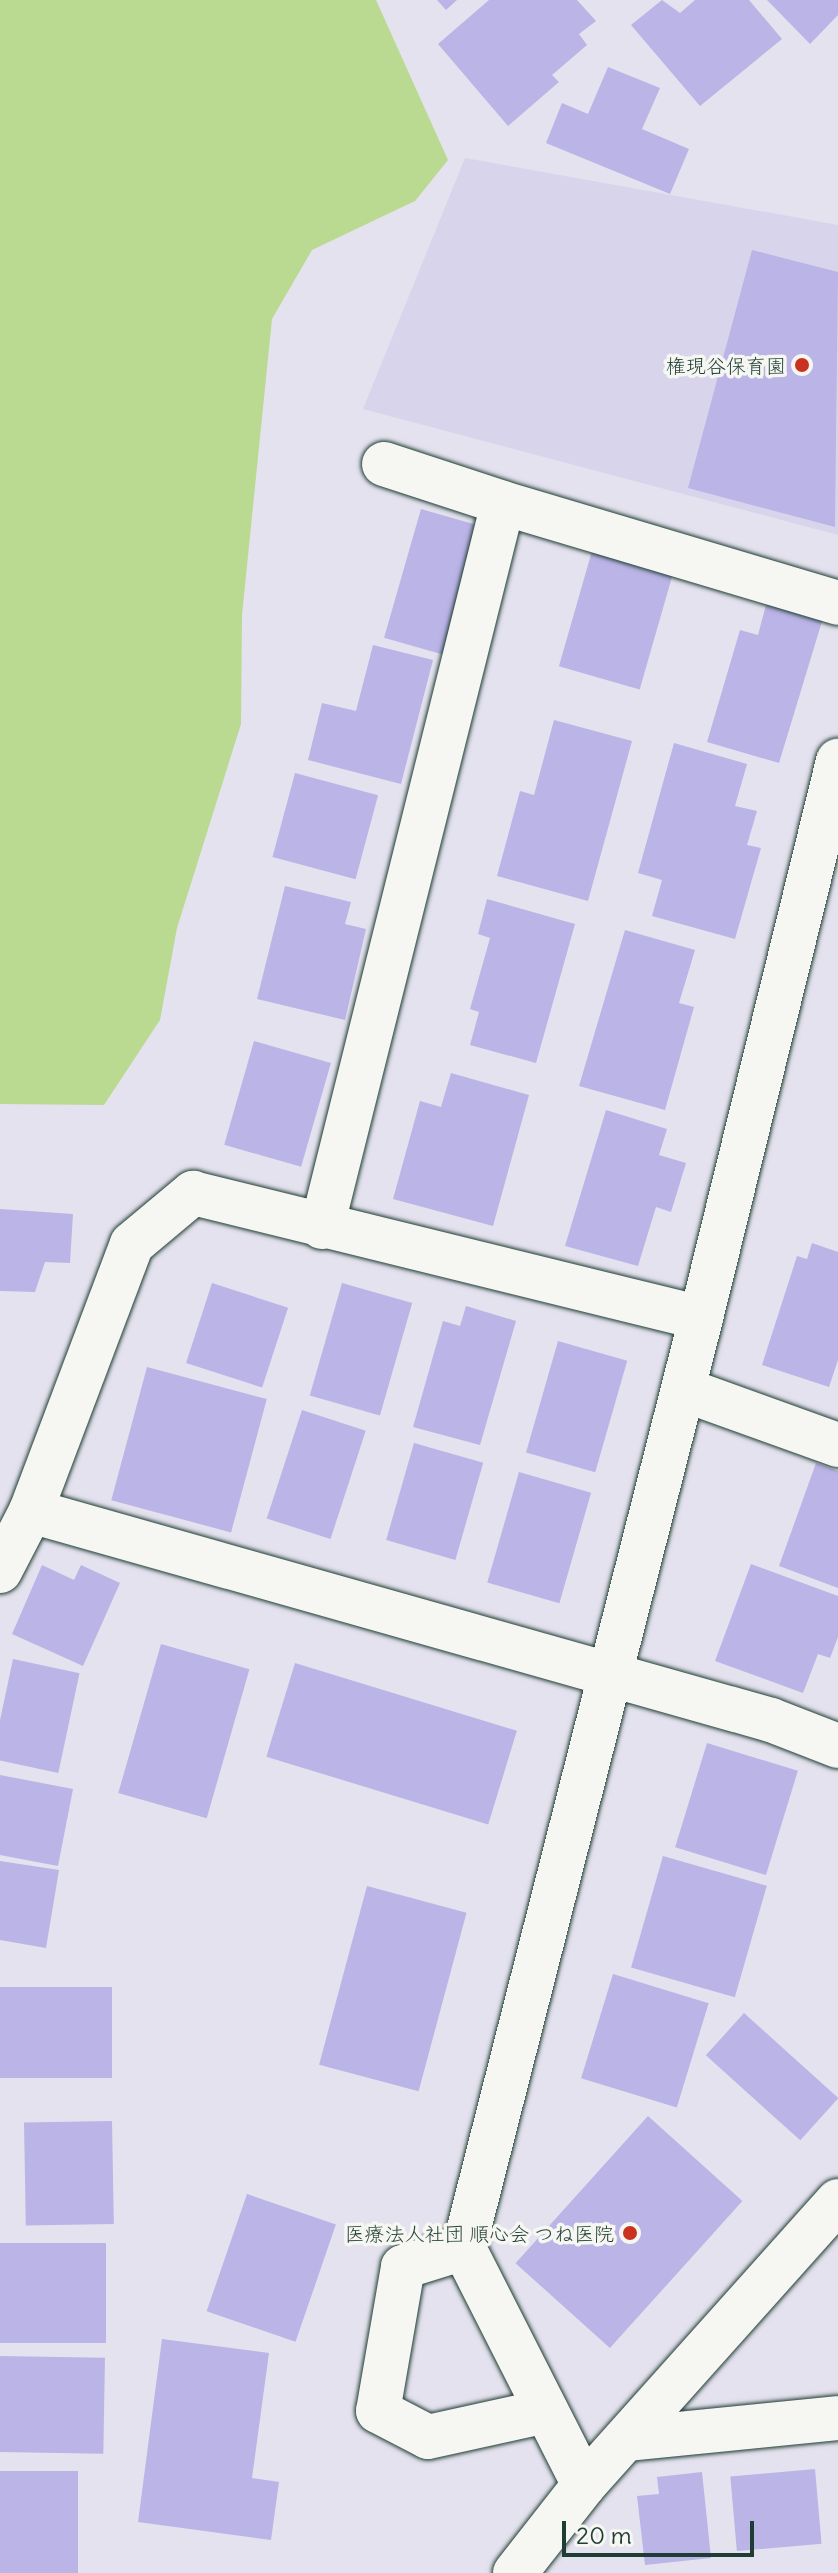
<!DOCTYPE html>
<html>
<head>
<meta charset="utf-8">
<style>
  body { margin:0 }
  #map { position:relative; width:838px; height:2573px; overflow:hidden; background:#e4e2ee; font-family:Delius,"Klee One",sans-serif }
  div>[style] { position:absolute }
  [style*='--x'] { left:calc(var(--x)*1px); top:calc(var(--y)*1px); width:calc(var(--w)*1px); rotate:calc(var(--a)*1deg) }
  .built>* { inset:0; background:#d8d4ec }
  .green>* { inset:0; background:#bad991 }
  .building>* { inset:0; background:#bbb4e6; transform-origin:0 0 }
  .roads { filter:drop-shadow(0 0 2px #1f3d34) drop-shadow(0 0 2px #1f3d34) }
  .minor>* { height:44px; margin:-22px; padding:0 22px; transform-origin:22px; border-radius:22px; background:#f6f6f2 }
  .tertiary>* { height:44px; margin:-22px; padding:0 22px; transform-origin:22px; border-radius:22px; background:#f6f6f2 }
  .dots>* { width:22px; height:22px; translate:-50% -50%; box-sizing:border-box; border:4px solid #f6f6f2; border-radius:50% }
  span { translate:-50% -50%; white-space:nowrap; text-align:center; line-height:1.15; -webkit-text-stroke:7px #f6f6f2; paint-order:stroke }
  .poi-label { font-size:20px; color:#1f3d34 }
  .right { translate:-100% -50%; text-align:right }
  .scale { position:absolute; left:562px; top:2521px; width:192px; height:36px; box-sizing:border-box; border:4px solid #1f3d34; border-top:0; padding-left:10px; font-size:24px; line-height:28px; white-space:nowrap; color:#1f3d34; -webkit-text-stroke:6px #f6f6f2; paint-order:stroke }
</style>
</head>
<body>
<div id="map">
  <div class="built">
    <i style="clip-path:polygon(465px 158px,838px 225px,838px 535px,363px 409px)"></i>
  </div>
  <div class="green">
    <i style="clip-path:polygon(0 0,376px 0,448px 160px,415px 201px,312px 250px,272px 319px,242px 615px,241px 724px,177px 928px,160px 1020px,104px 1105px,0 1104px)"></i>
  </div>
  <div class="building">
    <i style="clip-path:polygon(437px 0,457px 0,446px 10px)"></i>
    <i style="clip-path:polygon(489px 0,577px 0,596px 21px,579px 34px,587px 45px,552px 75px,559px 82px,508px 126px,438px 44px)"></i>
    <i style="clip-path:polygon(662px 0,680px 13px,695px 0,749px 0,782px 39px,700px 106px,631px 25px)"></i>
    <i style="clip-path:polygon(767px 0,838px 0,838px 15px,810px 44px)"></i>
    <i style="clip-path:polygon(608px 67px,660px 88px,642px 129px,689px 149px,670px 194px,546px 143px,562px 103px,588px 114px)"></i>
    <i style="clip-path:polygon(752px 250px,838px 272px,835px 527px,688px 488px)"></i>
    <i style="left:421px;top:509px;width:61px;height:134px;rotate:16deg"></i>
    <i style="left:592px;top:551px;width:84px;height:120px;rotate:16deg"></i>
    <i style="clip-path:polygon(767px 601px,823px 618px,779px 763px,707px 742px,740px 630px,758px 635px)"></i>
    <i style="clip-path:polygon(373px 645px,433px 660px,401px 784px,308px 760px,322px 703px,356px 711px)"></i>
    <i style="clip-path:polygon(554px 720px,632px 741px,588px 901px,497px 876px,520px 791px,534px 795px)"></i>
    <i style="clip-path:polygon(674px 743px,747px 764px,735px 806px,757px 811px,747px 845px,761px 848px,735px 939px,652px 916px,662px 880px,638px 873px)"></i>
    <i style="left:295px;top:773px;width:86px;height:87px;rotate:15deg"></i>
    <i style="clip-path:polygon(285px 886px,351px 902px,345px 924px,366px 929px,345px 1020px,257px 999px)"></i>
    <i style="clip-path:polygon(487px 899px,575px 924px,536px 1063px,470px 1045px,479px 1012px,470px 1009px,490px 938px,478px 934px)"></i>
    <i style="clip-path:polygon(625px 930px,695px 950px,679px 1003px,694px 1007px,665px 1110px,579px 1086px)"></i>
    <i style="left:254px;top:1041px;width:80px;height:108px;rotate:16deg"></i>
    <i style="clip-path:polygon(451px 1073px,529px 1095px,493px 1226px,393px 1199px,420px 1101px,441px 1107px)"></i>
    <i style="clip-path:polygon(606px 1110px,667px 1129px,659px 1155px,686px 1163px,671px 1212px,656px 1207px,638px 1266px,565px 1246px)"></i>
    <i style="clip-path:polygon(0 1209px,73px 1214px,70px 1263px,45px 1262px,35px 1292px,0 1291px)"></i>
    <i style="clip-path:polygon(812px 1243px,838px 1252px,838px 1360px,829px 1387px,762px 1365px,797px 1256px,807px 1259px)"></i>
    <i style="left:212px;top:1283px;width:80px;height:84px;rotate:18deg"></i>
    <i style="left:342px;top:1283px;width:73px;height:117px;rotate:16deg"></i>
    <i style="clip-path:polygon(466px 1306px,516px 1321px,480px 1445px,413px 1427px,443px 1321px,460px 1326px)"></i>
    <i style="left:558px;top:1341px;width:72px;height:116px;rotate:16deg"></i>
    <i style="left:147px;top:1367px;width:124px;height:138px;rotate:15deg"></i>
    <i style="left:302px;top:1410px;width:67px;height:114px;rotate:18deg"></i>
    <i style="left:414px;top:1443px;width:72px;height:101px;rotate:16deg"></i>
    <i style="clip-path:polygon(816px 1463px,838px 1471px,838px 1588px,779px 1566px)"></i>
    <i style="left:519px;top:1472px;width:75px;height:115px;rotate:16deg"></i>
    <i style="clip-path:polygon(751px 1564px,838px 1596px,838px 1637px,830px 1658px,818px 1654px,803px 1693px,715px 1661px)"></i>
    <i style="clip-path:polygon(42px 1565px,74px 1580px,81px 1565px,120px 1583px,83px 1666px,12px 1634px)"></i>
    <i style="left:161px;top:1644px;width:92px;height:155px;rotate:16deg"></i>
    <i style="left:13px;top:1659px;width:68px;height:102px;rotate:12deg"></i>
    <i style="left:295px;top:1663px;width:232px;height:98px;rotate:17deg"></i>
    <i style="left:707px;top:1743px;width:95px;height:109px;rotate:17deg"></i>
    <i style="clip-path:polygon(0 1775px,73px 1789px,58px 1866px,0 1855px)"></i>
    <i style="left:663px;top:1856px;width:108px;height:116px;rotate:16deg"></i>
    <i style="clip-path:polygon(0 1861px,59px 1870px,46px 1948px,0 1940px)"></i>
    <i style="left:367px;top:1886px;width:103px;height:185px;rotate:15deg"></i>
    <i style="left:613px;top:1974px;width:100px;height:109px;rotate:17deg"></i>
    <i style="left:0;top:1987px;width:112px;height:91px"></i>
    <i style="left:744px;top:2013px;width:127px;height:57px;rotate:42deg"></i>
    <i style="left:648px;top:2116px;width:127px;height:198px;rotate:42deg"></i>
    <i style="left:112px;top:2121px;width:103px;height:88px;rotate:89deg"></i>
    <i style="left:247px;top:2194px;width:94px;height:124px;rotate:19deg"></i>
    <i style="left:0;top:2243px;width:106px;height:100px"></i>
    <i style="clip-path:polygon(162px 2339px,269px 2353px,252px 2478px,279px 2482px,271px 2540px,138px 2522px)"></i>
    <i style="left:0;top:2356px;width:105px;height:96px;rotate:1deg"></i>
    <i style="left:815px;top:2469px;width:75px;height:85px;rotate:85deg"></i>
    <i style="left:0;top:2471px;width:78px;height:102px"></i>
    <i style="clip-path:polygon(702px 2472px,711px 2558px,645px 2565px,637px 2496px,659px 2494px,657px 2477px)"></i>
  </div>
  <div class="roads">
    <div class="minor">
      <i style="--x:384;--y:464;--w:125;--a:18.1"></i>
      <i style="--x:322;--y:1227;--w:746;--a:-75.96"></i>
      <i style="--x:503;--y:503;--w:350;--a:16.6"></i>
      <i style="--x:685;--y:1390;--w:163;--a:19.8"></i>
      <i style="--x:31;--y:1511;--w:769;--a:15.77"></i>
      <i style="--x:771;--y:1720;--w:72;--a:21.2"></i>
      <i style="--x:0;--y:1571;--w:68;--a:-62.7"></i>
      <i style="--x:31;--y:1511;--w:285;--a:-69.3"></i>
      <i style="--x:132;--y:1244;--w:80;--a:-39.9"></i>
      <i style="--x:193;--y:1193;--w:523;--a:13.82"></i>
      <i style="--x:701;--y:1318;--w:574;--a:-76.18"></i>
      <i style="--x:464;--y:2248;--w:64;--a:162.7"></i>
      <i style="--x:403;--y:2267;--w:146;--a:99.8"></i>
      <i style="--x:378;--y:2411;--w:56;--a:27.5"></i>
      <i style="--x:428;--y:2437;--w:121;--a:-12.4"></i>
      <i style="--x:628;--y:2439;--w:211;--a:-5.7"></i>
      <i style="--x:584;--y:2485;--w:266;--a:-116.9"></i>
      <i style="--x:464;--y:2248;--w:960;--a:-75.7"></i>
    </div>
    <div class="tertiary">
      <i style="--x:515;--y:2573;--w:112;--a:-51.9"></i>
      <i style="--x:584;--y:2485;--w:381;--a:-48.2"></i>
    </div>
  </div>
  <div class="dots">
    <i style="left:802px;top:365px;background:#c8321e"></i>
    <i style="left:630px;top:2233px;background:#c8321e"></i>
  </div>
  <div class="poi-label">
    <span class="right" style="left:786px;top:365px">権現谷保育園</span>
    <span class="right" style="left:614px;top:2233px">医療法人社団 順心会 つね医院</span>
  </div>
  <div class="scale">20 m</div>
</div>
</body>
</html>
